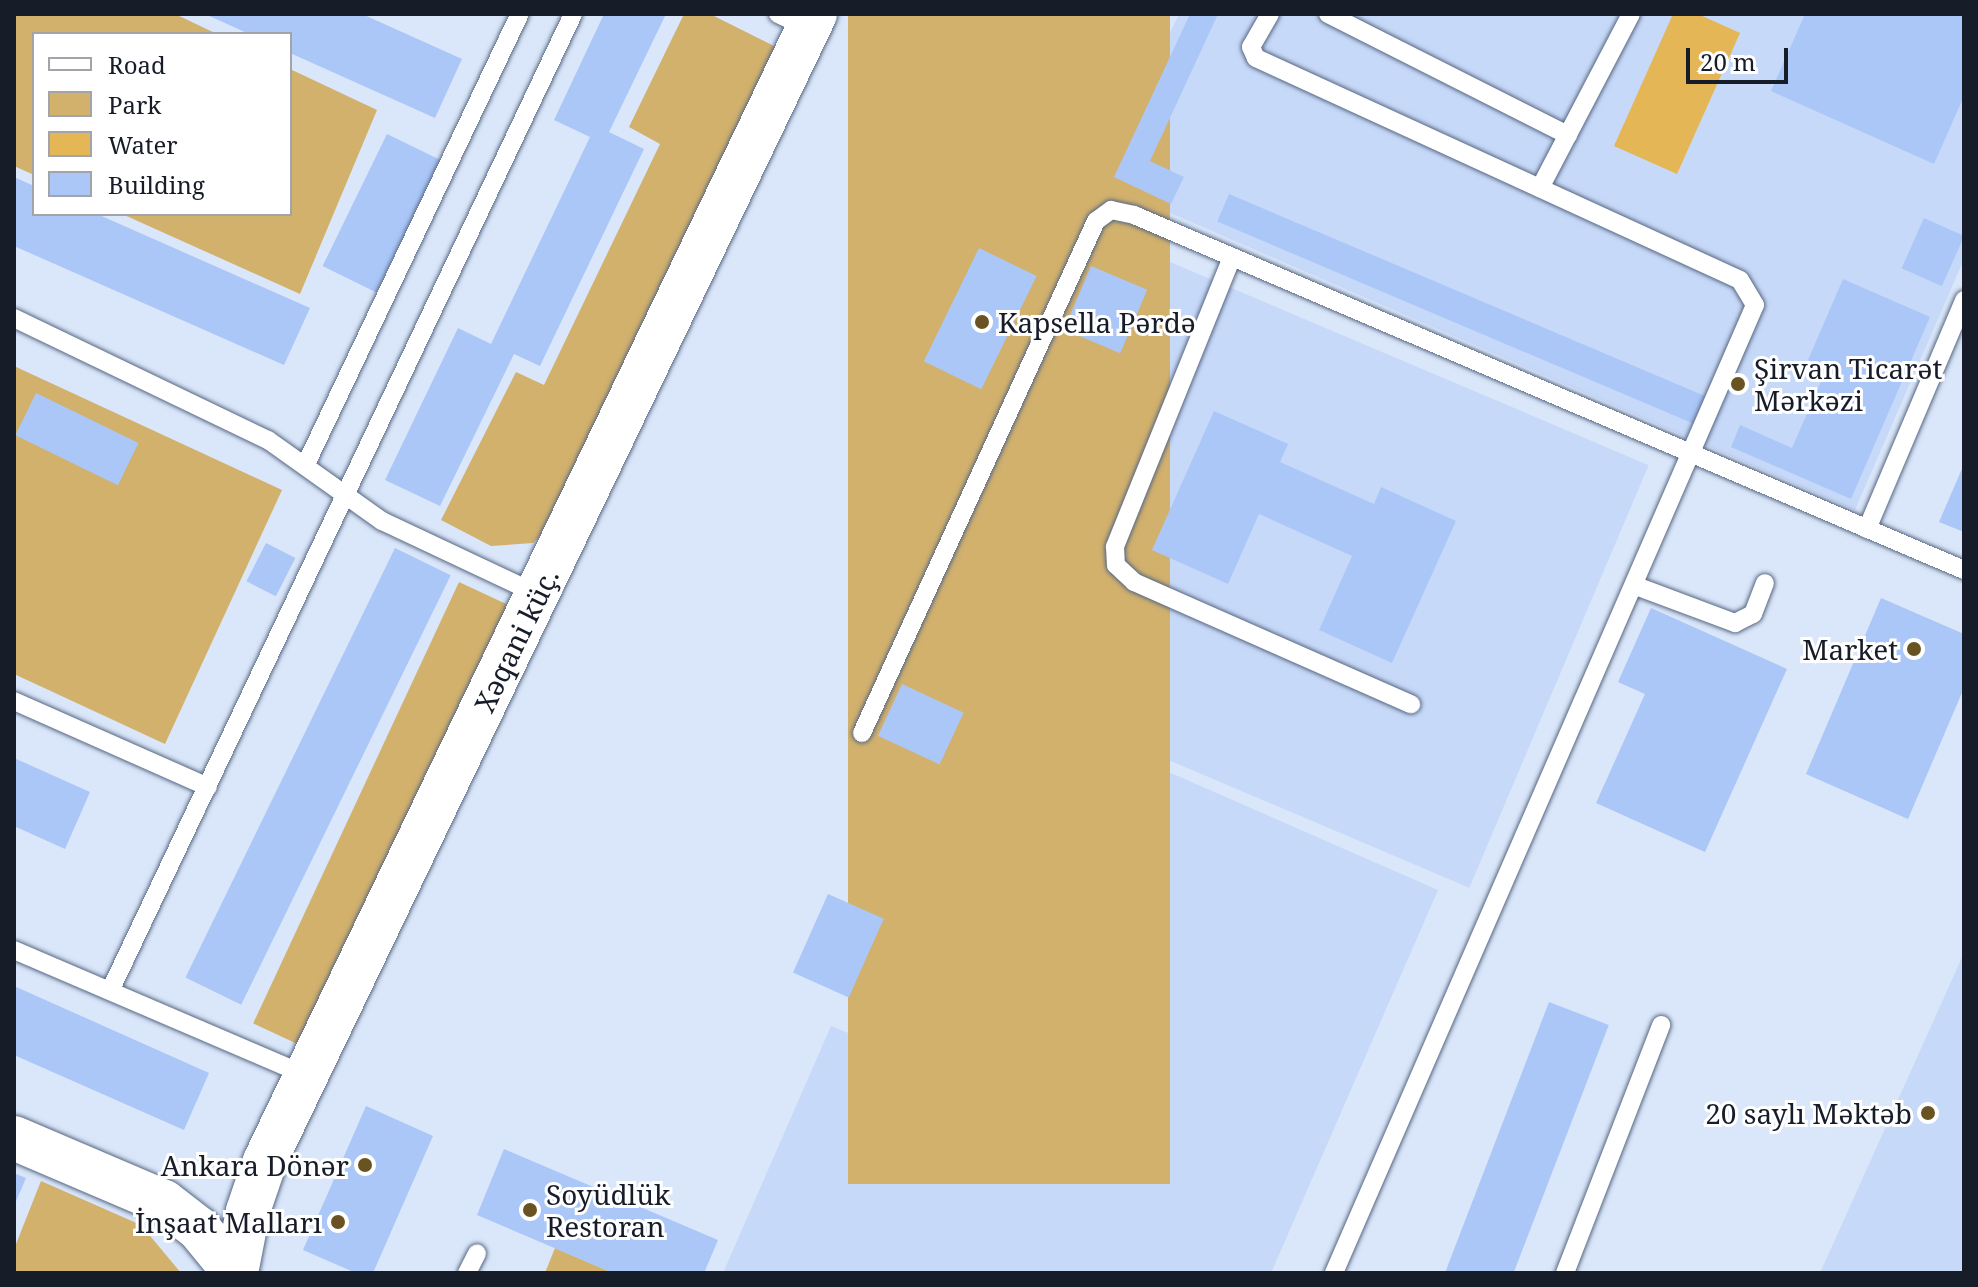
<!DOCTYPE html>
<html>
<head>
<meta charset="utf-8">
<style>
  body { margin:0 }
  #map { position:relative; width:1978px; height:1287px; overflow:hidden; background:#dae6f9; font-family:"Noto Serif",serif }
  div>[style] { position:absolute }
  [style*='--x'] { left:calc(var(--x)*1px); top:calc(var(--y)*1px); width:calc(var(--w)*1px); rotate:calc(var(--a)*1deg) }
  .built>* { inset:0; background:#c7d9f8; transform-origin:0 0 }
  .green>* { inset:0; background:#d2b16d; transform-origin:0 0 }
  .water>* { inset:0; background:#e4b655 }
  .building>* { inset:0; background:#abc7f8; transform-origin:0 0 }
  .roads { filter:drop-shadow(0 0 2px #566783) drop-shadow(0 0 2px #566783) }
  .lane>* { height:18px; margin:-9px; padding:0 9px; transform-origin:9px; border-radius:9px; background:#fff }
  .secondary>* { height:44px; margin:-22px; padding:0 22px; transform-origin:22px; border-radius:22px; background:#fff }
  .dots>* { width:22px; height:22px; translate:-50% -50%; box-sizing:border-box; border:4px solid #fff; border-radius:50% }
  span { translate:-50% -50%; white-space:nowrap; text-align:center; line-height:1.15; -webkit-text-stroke:6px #fff; paint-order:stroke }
  .poi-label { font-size:28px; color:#161c28 }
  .left { translate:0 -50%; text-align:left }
  .right { translate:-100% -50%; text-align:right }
  .street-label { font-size:28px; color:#161c28 }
  .frame { position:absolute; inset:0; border:16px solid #161c28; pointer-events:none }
  .legend { position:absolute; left:32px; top:32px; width:260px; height:184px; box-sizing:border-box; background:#fff; border:2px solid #a2a4a9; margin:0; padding:10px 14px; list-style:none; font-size:24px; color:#161c28 }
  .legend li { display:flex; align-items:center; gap:16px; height:40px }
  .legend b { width:40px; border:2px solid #a2a4a9 }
  .scale { position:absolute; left:1686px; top:48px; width:102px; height:36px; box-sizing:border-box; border:4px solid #161c28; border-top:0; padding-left:10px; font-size:24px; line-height:28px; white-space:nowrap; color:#161c28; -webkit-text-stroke:6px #fff; paint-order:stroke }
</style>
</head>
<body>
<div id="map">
  <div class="built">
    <i style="clip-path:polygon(1179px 14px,1964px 14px,1964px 259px,1855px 510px,1099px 182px)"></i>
    <i style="left:1170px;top:262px;width:520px;height:459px;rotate:23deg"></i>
    <i style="clip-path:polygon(986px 692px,1438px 890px,1271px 1273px,723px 1273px,831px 1026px,870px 1042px,928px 909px,898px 895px)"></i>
    <i style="clip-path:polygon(1964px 953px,1964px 1273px,1820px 1273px)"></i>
  </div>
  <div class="green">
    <i style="clip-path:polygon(14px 14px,175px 14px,217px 34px,34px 34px,34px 175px,14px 166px)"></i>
    <i style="clip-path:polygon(684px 14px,710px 14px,776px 47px,546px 530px,533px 543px,491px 546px,441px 520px,516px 372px,544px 385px,660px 144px,629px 127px)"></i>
    <i style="left:848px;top:14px;width:322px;height:1170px"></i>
    <i style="clip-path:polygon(290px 69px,377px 110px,300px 294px,122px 214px,290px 214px)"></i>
    <i style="clip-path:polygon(14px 366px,282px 490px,165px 744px,14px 674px)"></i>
    <i style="left:459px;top:582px;width:60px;height:487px;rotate:25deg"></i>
    <i style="clip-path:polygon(41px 1181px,141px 1225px,181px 1273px,14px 1273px,14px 1249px)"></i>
    <i style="clip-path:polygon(555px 1248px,613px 1273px,545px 1273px)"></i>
  </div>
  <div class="water">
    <i style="clip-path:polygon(1673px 14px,1698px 14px,1740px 33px,1677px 174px,1614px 146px)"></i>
  </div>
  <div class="building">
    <i style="clip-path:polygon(205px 14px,362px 14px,462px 59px,435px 118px,290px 53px,290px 34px,249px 34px)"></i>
    <i style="clip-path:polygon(604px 14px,666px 14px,609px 132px,644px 149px,540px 366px,514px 354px,440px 506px,385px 480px,458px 328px,491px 344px,590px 137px,554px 120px)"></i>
    <i style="clip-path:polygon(1190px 14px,1218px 14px,1150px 161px,1184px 177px,1171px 204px,1114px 177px)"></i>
    <i style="clip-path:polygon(1805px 14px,1964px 14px,1964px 96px,1934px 164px,1771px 91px)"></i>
    <i style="left:387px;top:134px;width:60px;height:147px;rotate:26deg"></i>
    <i style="clip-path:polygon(14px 177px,34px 186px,34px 214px,97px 214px,310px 308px,284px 365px,14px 246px)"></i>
    <i style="left:1229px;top:194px;width:517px;height:30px;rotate:23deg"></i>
    <i style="left:1924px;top:218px;width:44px;height:55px;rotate:24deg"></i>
    <i style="left:979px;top:248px;width:64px;height:126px;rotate:26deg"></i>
    <i style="left:1091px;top:266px;width:61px;height:69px;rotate:23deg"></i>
    <i style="clip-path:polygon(1843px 279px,1930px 317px,1851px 499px,1731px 447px,1740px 425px,1792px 448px,1827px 368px,1808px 360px)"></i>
    <i style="left:36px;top:393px;width:114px;height:47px;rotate:26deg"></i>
    <i style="clip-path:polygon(1214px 411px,1288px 444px,1280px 462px,1374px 504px,1381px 487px,1456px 521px,1392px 663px,1319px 630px,1352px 556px,1259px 514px,1228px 584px,1152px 550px)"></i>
    <i style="clip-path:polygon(1964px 464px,1964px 532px,1939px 522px)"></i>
    <i style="left:266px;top:543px;width:33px;height:43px;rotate:27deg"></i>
    <i style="left:395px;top:548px;width:62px;height:478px;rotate:26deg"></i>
    <i style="clip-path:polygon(1881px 598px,1964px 634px,1964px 688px,1908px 819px,1806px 774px)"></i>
    <i style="clip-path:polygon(1651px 608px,1787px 669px,1705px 852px,1596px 803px,1645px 694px,1618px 682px)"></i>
    <i style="left:902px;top:684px;width:68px;height:57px;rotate:25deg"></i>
    <i style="clip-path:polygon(14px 758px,90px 792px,65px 849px,14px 826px)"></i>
    <i style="left:828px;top:894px;width:61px;height:86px;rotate:24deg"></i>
    <i style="clip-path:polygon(14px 986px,209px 1073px,184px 1130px,14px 1055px)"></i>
    <i style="left:1549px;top:1002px;width:64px;height:290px;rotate:21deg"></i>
    <i style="clip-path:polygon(366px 1106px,433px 1136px,373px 1273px,356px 1273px,303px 1250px)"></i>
    <i style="clip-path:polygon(504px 1149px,718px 1240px,704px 1273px,613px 1273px,477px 1215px)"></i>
    <i style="clip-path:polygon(14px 1173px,26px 1178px,14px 1206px)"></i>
  </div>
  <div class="roads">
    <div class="lane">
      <i style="--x:778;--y:14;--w:33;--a:25"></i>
      <i style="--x:1270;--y:14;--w:38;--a:120"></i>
      <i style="--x:1251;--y:47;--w:12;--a:66"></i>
      <i style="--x:1256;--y:58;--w:532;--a:24.64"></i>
      <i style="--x:1740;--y:280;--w:29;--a:59"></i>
      <i style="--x:1755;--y:305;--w:1056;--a:113.51"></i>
      <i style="--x:1328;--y:14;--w:269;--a:26.8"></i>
      <i style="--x:1540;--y:188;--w:196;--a:-62.4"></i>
      <i style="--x:1232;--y:257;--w:313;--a:112"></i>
      <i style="--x:1115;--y:547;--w:18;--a:87"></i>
      <i style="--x:1116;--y:565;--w:25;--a:43"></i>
      <i style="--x:1134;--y:582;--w:303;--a:23.8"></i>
      <i style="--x:14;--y:318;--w:282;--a:25.7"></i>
      <i style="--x:268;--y:440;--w:140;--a:35.4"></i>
      <i style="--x:382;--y:521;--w:171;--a:25.2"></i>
      <i style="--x:306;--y:464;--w:498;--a:-64.6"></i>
      <i style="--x:1867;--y:529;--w:249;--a:-67"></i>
      <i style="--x:1636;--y:586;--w:106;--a:20.5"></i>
      <i style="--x:1735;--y:623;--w:20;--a:-27"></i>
      <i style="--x:1753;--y:614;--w:33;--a:-69"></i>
      <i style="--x:14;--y:701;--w:212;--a:23.9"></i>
      <i style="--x:862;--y:733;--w:563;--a:-65.44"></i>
      <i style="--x:1096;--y:221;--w:19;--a:-36"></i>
      <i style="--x:1111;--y:210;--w:24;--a:12"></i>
      <i style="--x:1134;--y:215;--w:903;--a:23.16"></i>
      <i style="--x:14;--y:950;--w:317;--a:23.2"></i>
      <i style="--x:110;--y:991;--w:1081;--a:-64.64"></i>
      <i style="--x:467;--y:1273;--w:22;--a:-63"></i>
      <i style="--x:1565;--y:1273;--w:266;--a:-68.8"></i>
    </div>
    <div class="secondary">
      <i style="--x:14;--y:1138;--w:163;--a:23.1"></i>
      <i style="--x:164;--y:1202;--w:44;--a:37.6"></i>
      <i style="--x:199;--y:1229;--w:57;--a:50.7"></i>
      <i style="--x:236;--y:1273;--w:63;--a:-79"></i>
      <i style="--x:248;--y:1211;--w:53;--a:-71.2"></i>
      <i style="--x:265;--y:1161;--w:1272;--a:-64.38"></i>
    </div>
  </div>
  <div class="dots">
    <i style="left:982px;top:322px;background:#6a5323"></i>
    <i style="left:1738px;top:384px;background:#6a5323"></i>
    <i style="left:1914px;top:649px;background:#6a5323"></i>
    <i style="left:1928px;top:1113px;background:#6a5323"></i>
    <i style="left:365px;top:1165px;background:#6a5323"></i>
    <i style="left:530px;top:1210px;background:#6a5323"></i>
    <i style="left:338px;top:1222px;background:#6a5323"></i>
  </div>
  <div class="poi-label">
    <span class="left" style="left:998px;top:322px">Kapsella Pərdə</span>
    <span class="left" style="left:1754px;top:384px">Şirvan Ticarət<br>Mərkəzi</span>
    <span class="right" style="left:1898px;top:649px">Market</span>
    <span class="right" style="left:1912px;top:1113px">20 saylı Məktəb</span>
    <span class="right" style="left:349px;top:1165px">Ankara Dönər</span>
    <span class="left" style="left:546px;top:1210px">Soyüdlük<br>Restoran</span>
    <span class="right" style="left:322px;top:1222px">İnşaat Malları</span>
  </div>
  <div class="street-label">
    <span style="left:516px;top:640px;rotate:-64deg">Xəqani küç.</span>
  </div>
  <div class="frame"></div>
  <ul class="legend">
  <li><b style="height:10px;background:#fff"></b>Road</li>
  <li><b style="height:22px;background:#d2b16d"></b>Park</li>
  <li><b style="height:22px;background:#e4b655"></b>Water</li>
  <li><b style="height:22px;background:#abc7f8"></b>Building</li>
  </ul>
  <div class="scale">20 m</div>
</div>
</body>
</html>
